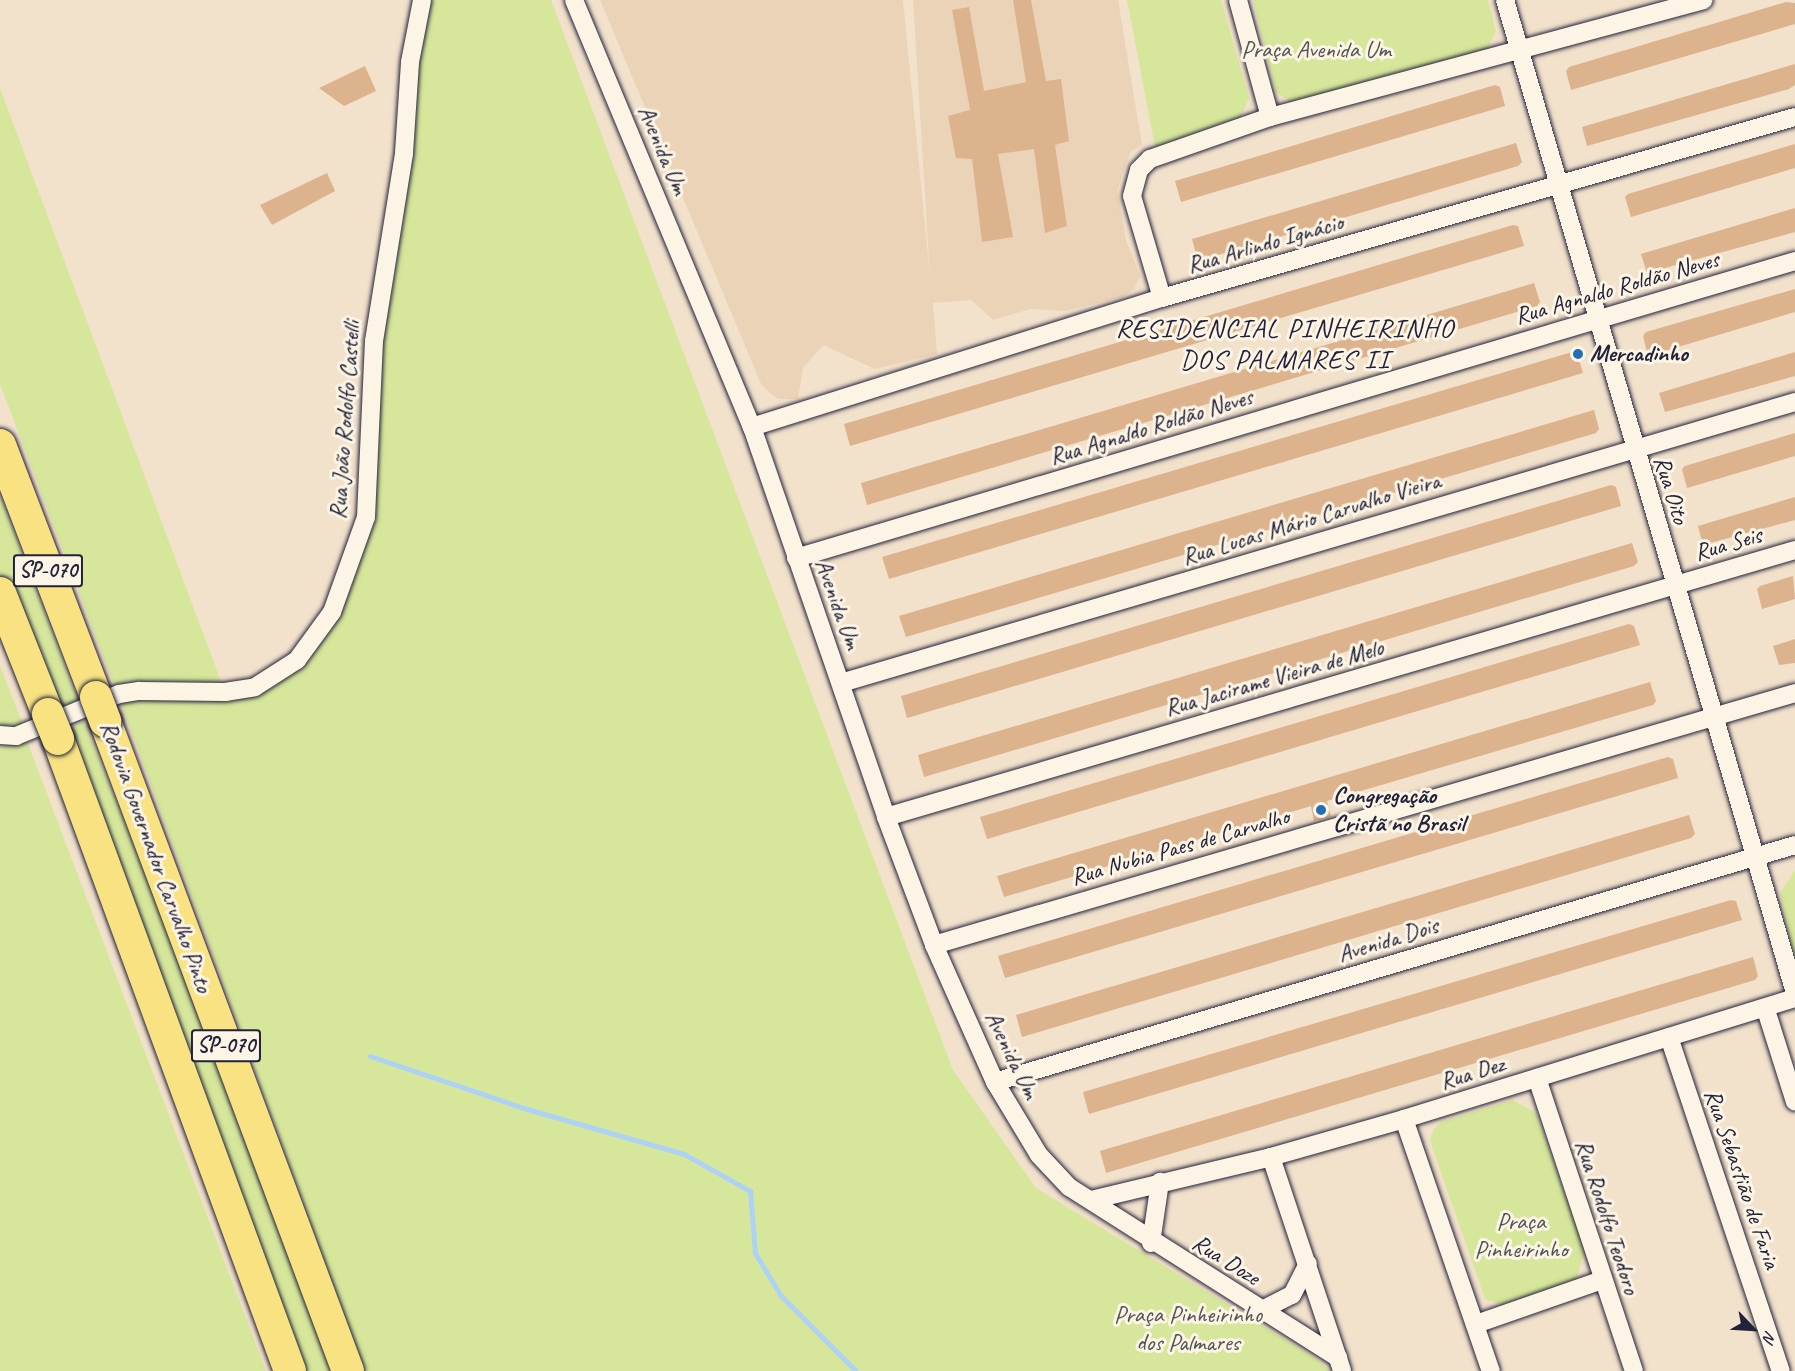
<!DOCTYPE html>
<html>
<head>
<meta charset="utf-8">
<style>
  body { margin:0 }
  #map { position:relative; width:1795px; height:1371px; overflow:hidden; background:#f2e1cb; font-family:Caveat,sans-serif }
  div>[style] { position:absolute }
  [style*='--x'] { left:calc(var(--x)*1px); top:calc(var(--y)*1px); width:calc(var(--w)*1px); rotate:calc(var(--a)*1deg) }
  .built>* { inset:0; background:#ebd3b8 }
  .green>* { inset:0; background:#d6e79b }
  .stream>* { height:5px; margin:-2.5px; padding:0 2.5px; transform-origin:2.5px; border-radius:2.5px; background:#add2f6 }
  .building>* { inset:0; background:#dcb38d }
  .roads { filter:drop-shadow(0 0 2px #22223b) drop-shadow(0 0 2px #22223b) }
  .minor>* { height:18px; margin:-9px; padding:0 9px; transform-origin:9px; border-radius:9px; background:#fcf5e5 }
  .motorway>* { height:32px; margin:-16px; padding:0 16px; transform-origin:16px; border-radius:16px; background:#f8e281 }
  .bridges { filter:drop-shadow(0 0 2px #22223b) drop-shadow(0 0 2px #22223b) }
  .motorway-bridge>* { height:32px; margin:-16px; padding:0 16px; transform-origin:16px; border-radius:16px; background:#f8e281 }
  .dots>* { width:16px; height:16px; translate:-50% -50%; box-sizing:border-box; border:3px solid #fcf5e5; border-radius:50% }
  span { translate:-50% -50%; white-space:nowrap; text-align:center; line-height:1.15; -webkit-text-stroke:6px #fcf5e5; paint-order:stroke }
  .shield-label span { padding:2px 4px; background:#fcf5e5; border:2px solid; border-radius:4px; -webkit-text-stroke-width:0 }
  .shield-label { font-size:22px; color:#22223b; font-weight:700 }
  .park-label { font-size:24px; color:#4f5353 }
  .street-label { font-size:24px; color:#22223b }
  .poi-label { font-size:24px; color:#22223b; font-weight:700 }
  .left { translate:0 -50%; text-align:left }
  .quarter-label { font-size:27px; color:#22223b; letter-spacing:1.5px }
  .north { position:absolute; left:1723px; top:1299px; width:60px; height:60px; -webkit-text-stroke:4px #fcf5e5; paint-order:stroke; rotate:115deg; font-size:16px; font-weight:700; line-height:24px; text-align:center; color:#22223b }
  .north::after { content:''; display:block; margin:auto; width:21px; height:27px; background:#22223b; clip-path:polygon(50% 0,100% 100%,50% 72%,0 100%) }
</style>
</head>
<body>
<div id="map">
  <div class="built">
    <i style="clip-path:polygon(600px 0,903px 0,930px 277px,913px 0,1118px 0,1142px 145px,1131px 151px,1117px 190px,1126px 240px,1140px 276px,1134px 289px,1123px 297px,1065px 311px,1030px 309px,993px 320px,971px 300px,933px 303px,937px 354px,875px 369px,823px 345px,803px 368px,798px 399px,778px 399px,762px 386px)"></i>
  </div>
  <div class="green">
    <i style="clip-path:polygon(423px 0,551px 0,953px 1070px,1036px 1188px,1314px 1357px,1330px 1371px,365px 1371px,127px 719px,0 384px,0 88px,225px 692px,255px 687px,337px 618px,361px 557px,370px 483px,373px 381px)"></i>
    <i style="clip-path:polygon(1127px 0,1221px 0,1249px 98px,1239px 121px,1155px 147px)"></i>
    <i style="clip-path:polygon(1253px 0,1488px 0,1496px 31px,1487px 50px,1294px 104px,1276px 92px)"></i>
    <i style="clip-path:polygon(0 495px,78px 701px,53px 710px,0 574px)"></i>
    <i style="clip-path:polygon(0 665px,23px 725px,21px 729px,0 729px)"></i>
    <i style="clip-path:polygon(84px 721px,171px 939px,333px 1371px,301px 1371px,60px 733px)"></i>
    <i style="clip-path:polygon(27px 741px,266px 1371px,0 1371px,0 746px)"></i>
    <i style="clip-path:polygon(1795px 870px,1795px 957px,1780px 893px)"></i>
    <i style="clip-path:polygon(1513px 1100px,1536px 1113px,1585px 1250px,1576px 1280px,1505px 1306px,1485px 1299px,1430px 1141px,1433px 1130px,1441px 1122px)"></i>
  </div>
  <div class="stream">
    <i style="--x:370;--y:1056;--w:166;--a:18.7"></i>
    <i style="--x:527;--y:1109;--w:163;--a:16"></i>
    <i style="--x:684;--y:1154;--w:76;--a:29.3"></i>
    <i style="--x:750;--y:1191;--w:62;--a:85.4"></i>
    <i style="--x:755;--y:1253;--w:50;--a:58.8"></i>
    <i style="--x:781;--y:1296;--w:106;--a:45"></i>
  </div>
  <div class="building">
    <i style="clip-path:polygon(1013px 0,1031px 0,1046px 81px,1061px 79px,1069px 141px,1055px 145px,1067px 226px,1045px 233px,1034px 149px,998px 154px,1013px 237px,982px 242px,972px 159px,956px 158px,948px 116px,970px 110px,952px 10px,969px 7px,984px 91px,1026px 82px)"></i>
    <i style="clip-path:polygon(1786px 2px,1795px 3px,1795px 24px,1571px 90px,1566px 71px,1569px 67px)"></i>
    <i style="clip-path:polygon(1795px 64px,1795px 85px,1789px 89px,1587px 146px,1582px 127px)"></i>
    <i style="clip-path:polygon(365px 66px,376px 91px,344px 106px,319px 88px)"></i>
    <i style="clip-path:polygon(1495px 85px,1500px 87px,1505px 106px,1181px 202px,1175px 181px)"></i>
    <i style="clip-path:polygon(1516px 143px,1522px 162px,1518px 166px,1198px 261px,1192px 239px)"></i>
    <i style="clip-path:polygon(1795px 144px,1795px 168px,1631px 217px,1625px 197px,1628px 194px)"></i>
    <i style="clip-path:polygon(327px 173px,335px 191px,272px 225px,260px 205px)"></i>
    <i style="clip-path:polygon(1795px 208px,1795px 232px,1647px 273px,1641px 254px)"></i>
    <i style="clip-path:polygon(1513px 225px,1518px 226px,1524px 246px,850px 446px,844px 424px)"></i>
    <i style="clip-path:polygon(1534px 283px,1540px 302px,1537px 306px,867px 505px,861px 483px)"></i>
    <i style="clip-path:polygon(1795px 289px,1795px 312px,1648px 356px,1643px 336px,1646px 332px)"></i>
    <i style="clip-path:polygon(1572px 352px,1577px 354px,1583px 373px,889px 579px,882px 557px)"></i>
    <i style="clip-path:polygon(1795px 352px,1795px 376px,1665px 412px,1659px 393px)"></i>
    <i style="clip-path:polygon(1594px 410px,1599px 429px,1596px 433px,906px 637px,899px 616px)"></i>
    <i style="clip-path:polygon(1795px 433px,1795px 456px,1687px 488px,1682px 469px,1685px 466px)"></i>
    <i style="clip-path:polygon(1611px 485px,1616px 487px,1621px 506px,907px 718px,901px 696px)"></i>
    <i style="clip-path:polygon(1795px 497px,1795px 520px,1703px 545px,1698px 526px)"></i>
    <i style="clip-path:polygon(1632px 543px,1638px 562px,1634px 566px,924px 777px,918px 755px)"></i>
    <i style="clip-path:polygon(1793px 576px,1795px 599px,1762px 609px,1757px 589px,1760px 586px)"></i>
    <i style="clip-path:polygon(1629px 624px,1634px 626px,1640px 645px,987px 839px,980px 817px)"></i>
    <i style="clip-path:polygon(1795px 639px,1795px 663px,1779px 665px,1773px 646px)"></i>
    <i style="clip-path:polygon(1650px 682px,1656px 701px,1653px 705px,1327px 801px,1331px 817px,1314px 821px,1311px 806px,1004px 897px,997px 876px)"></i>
    <i style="clip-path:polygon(1668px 757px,1673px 759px,1678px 778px,1005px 978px,998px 956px)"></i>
    <i style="clip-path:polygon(1689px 815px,1695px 834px,1691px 838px,1022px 1037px,1016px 1015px)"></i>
    <i style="clip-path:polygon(1731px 900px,1736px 901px,1742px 920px,1089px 1114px,1083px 1092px)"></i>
    <i style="clip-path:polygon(1753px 957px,1758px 976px,1755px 980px,1106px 1173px,1100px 1151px)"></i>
  </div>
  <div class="roads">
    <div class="minor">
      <i style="--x:574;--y:0;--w:463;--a:67.4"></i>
      <i style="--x:752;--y:427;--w:412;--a:71"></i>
      <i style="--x:886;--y:817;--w:137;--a:69.4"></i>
      <i style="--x:934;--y:945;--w:150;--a:66"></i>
      <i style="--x:995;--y:1082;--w:85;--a:58.9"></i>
      <i style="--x:1039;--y:1155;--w:44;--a:46.8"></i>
      <i style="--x:1069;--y:1187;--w:319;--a:32.4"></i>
      <i style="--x:1238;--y:0;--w:121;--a:74.7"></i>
      <i style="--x:1505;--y:0;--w:1034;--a:73.72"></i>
      <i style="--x:1162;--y:298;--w:106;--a:-106.4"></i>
      <i style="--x:1132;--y:196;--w:27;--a:-75"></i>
      <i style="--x:1139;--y:170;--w:16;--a:-45"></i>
      <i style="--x:1150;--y:159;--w:127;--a:-19.3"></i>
      <i style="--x:1270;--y:117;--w:449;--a:-15.1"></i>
      <i style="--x:752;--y:427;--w:430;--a:-17.5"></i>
      <i style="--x:1162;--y:298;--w:658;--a:-15.96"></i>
      <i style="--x:796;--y:558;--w:1042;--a:-16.56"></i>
      <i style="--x:841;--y:683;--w:995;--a:-16.41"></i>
      <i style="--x:0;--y:735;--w:16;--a:4"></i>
      <i style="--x:16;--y:736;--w:111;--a:-22.2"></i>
      <i style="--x:119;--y:694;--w:20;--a:-9"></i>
      <i style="--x:139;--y:691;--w:86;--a:0.7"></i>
      <i style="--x:225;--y:692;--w:30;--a:-9"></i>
      <i style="--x:255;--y:687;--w:50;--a:-32.7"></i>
      <i style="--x:297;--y:660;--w:59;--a:-53.9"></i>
      <i style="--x:332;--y:612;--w:101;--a:-70.3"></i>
      <i style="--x:366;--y:517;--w:176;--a:-87.4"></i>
      <i style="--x:374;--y:341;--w:190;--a:-80.9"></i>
      <i style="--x:404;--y:153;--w:91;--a:-86.2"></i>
      <i style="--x:410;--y:62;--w:63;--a:-79"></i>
      <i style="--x:886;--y:817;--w:947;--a:-16.37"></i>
      <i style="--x:934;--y:945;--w:897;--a:-16.31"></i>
      <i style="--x:1766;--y:1010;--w:96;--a:72.5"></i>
      <i style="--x:1669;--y:1037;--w:352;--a:71.5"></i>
      <i style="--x:1537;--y:1078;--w:309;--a:71.7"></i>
      <i style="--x:995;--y:1082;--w:834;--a:-16.5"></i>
      <i style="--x:1404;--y:1119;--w:267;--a:71"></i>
      <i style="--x:1271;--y:1157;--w:225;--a:71.6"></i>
      <i style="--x:1091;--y:1200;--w:185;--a:-13.4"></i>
      <i style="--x:1271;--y:1157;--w:138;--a:-15.9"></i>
      <i style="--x:1404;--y:1119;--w:409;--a:-17.2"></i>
      <i style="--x:1151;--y:1243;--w:62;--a:-81.6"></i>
      <i style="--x:1262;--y:1310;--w:34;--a:-27"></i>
      <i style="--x:1292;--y:1295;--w:35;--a:-63"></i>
      <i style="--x:1476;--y:1324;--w:133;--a:-19.2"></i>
    </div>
    <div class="motorway">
      <i style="--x:0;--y:445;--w:270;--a:69.1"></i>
      <i style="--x:0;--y:593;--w:130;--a:68.4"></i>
      <i style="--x:105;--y:721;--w:694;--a:69.5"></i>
      <i style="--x:58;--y:739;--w:673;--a:69.84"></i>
    </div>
  </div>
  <div class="bridges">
    <div class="motorway-bridge">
      <i style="--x:96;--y:697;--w:26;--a:69"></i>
      <i style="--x:48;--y:714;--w:27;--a:68"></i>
    </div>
  </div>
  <div class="dots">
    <i style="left:1578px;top:354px;background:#1f6fb2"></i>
    <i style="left:1321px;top:810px;background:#1f6fb2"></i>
  </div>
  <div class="shield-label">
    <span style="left:48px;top:571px">SP-070</span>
    <span style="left:226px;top:1046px">SP-070</span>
  </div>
  <div class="park-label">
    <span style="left:1316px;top:50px">Praça Avenida Um</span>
    <span style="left:1521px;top:1236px">Praça<br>Pinheirinho</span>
    <span style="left:1188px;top:1329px">Praça Pinheirinho<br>dos Palmares</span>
  </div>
  <div class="street-label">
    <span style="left:663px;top:150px;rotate:67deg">Avenida Um</span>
    <span style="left:1265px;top:244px;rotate:-16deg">Rua Arlindo Ignácio</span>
    <span style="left:1617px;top:288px;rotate:-16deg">Rua Agnaldo Roldão Neves</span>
    <span style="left:345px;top:420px;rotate:-86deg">Rua João Rodolfo Castelli</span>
    <span style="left:1151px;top:427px;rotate:-17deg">Rua Agnaldo Roldão Neves</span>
    <span style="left:1671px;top:490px;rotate:73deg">Rua Oito</span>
    <span style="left:1311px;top:519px;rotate:-17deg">Rua Lucas Mário Carvalho Vieira</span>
    <span style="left:1728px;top:544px;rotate:-16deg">Rua Seis</span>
    <span style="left:838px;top:604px;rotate:70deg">Avenida Um</span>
    <span style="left:1274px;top:678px;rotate:-16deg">Rua Jacirame Vieira de Melo</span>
    <span style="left:1180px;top:847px;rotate:-16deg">Rua Nubia Paes de Carvalho</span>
    <span style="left:156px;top:857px;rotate:70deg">Rodovia Governador Carvalho Pinto</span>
    <span style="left:1388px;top:940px;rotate:-17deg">Avenida Dois</span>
    <span style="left:1012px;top:1055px;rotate:64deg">Avenida Um</span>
    <span style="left:1472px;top:1073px;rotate:-17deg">Rua Dez</span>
    <span style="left:1742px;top:1179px;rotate:71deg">Rua Sebastião de Faria</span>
    <span style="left:1607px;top:1217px;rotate:72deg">Rua Rodolfo Teodoro</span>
    <span style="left:1226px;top:1260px;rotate:32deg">Rua Doze</span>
  </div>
  <div class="poi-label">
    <span class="left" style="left:1590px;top:354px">Mercadinho</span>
    <span class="left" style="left:1333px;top:810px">Congregação<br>Cristã no Brasil</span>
  </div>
  <div class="quarter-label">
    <span style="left:1285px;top:344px">RESIDENCIAL PINHEIRINHO<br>DOS PALMARES II</span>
  </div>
  <div class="north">N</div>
</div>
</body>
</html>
